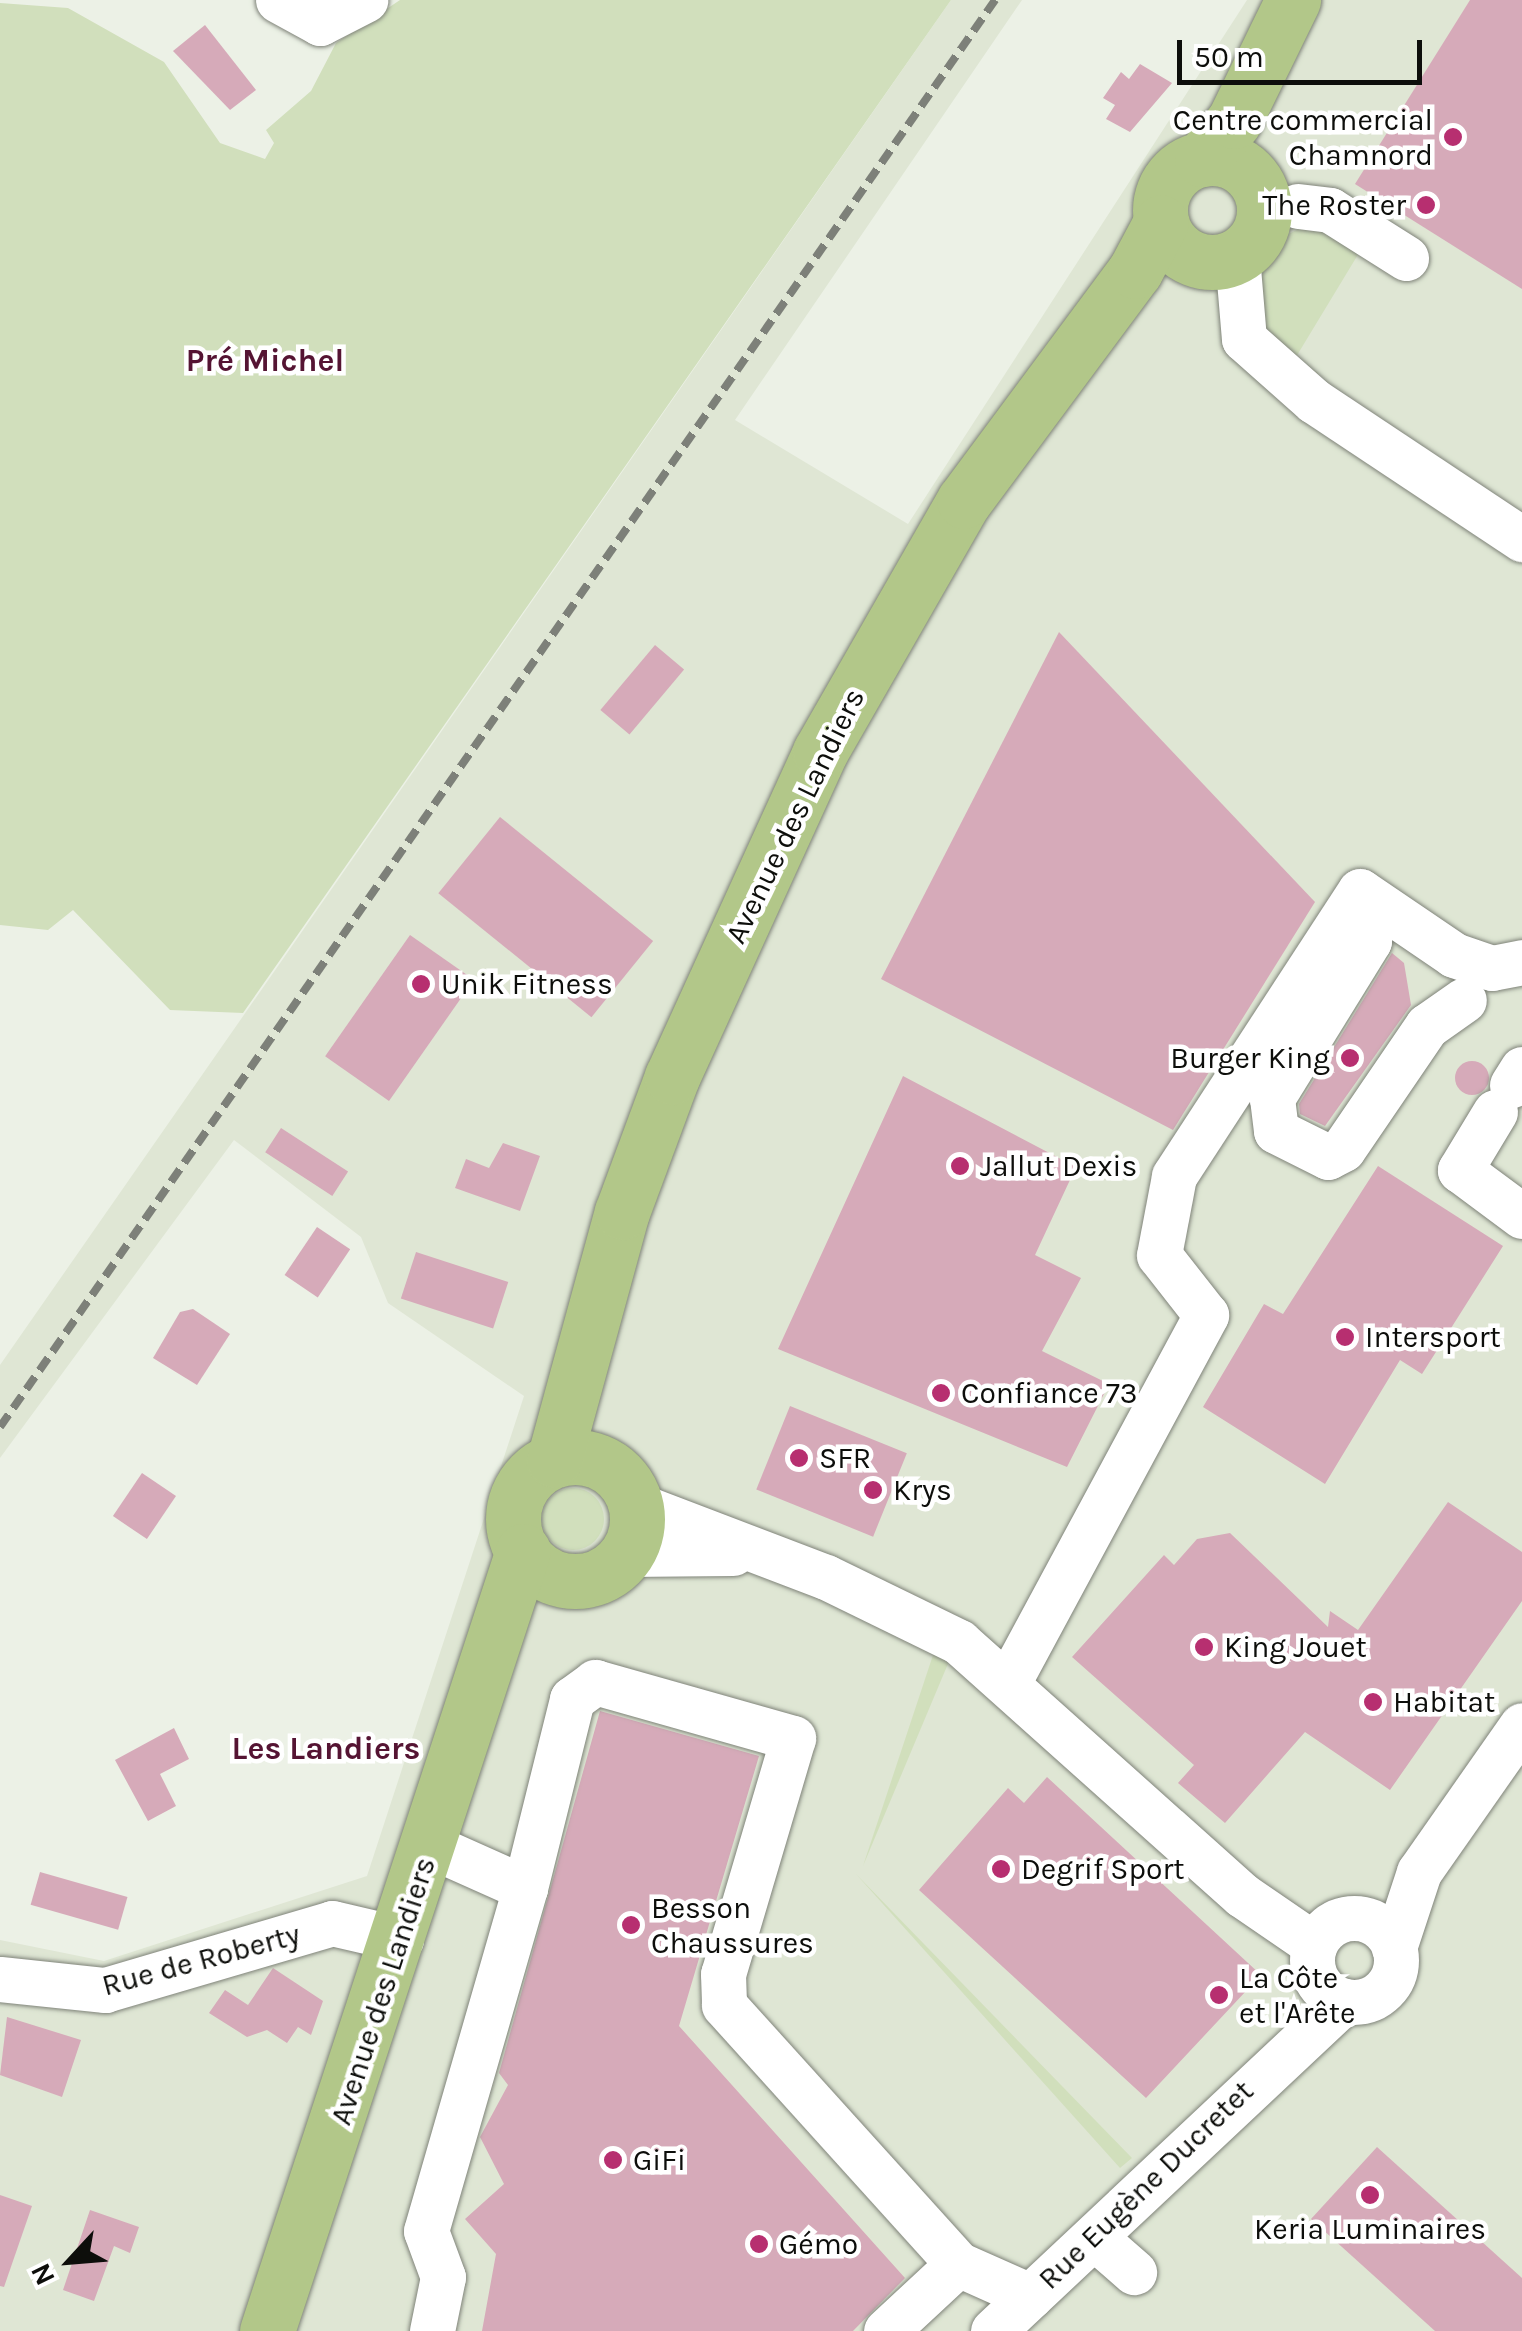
<!DOCTYPE html>
<html>
<head>
<meta charset="utf-8">
<style>
  body { margin:0 }
  #map { position:relative; width:1522px; height:2331px; overflow:hidden; background:#ecf1e6; font-family:Karla,sans-serif }
  div>[style] { position:absolute }
  [style*='--x'] { left:calc(var(--x)*1px); top:calc(var(--y)*1px); width:calc(var(--w)*1px); rotate:calc(var(--a)*1deg) }
  .built>* { inset:0; background:#dfe6d4 }
  .green>* { inset:0; background:#d1dfbc }
  .round { border-radius:50% }
  .building>* { inset:0; background:#d6aab9; transform-origin:0 0 }
  .roads { filter:drop-shadow(0 0 2px #7f8379) drop-shadow(0 0 2px #7f8379) }
  .minor>* { height:45px; margin:-22.5px; padding:0 22.5px; transform-origin:22.5px; border-radius:22.5px; background:#fff }
  .minor>.ring { margin:-22.5px; padding:0; box-sizing:content-box; background:none; border:45px solid #fff; border-radius:50% }
  .major>* { height:55px; margin:-27.5px; padding:0 27.5px; transform-origin:27.5px; border-radius:27.5px; background:#b2c789 }
  .major>.ring { margin:-27.5px; padding:0; box-sizing:content-box; background:none; border:55px solid #b2c789; border-radius:50% }
  .rail>* { height:8px; margin-top:-4px; transform-origin:0; background:repeating-linear-gradient(90deg,#7d8079 0 15px,transparent 0 23px) }
  .dots>* { width:28px; height:28px; translate:-50% -50%; box-sizing:border-box; border:5px solid #fff; border-radius:50% }
  span { translate:-50% -50%; white-space:nowrap; text-align:center; line-height:1.15; -webkit-text-stroke:9px #fff; paint-order:stroke }
  .poi-label { font-size:30px; color:#0d0e0b }
  .right { translate:-100% -50%; text-align:right }
  .left { translate:0 -50%; text-align:left }
  .street-label { font-size:30px; color:#0d0e0b }
  .neighbourhood-label { font-size:32px; color:#551433; font-weight:700 }
  .north { position:absolute; left:20px; top:2211px; width:100px; height:100px; -webkit-text-stroke:8px #fff; paint-order:stroke; rotate:244deg; font-size:28px; font-weight:700; line-height:40px; text-align:center; color:#0d0e0b }
  .north::after { content:''; display:block; margin:auto; width:35px; height:45px; background:#0d0e0b; clip-path:polygon(50% 0,100% 100%,50% 72%,0 100%) }
  .scale { position:absolute; left:1177px; top:40px; width:245px; height:45px; box-sizing:border-box; border:5px solid #0d0e0b; border-top:0; padding-left:12px; font-size:30px; line-height:35px; white-space:nowrap; color:#0d0e0b; -webkit-text-stroke:8px #fff; paint-order:stroke }
</style>
</head>
<body>
<div id="map">
  <div class="built">
    <i style="clip-path:polygon(951px 0,1022px 0,735px 420px,908px 524px,1247px 0,1522px 0,1522px 2331px,0 2331px,0 1940px,104px 1961px,367px 1876px,524px 1396px,388px 1303px,361px 1237px,234px 1140px,0 1458px,0 1365px)"></i>
  </div>
  <div class="green">
    <i style="clip-path:polygon(400px 0,951px 0,243px 1013px,170px 1010px,73px 910px,48px 930px,0 925px,0 3px,68px 8px,164px 62px,220px 143px,265px 159px,274px 143px,266px 130px,311px 91px,336px 43px)"></i>
    <i style="clip-path:polygon(1313px 222px,1362px 248px,1296px 357px,1318px 373px,1311px 384px,1289px 368px,1262px 323px,1259px 264px,1274px 241px)"></i>
    <i class="round" style="left:542px;top:1488px;width:62px;height:62px"></i>
    <i style="clip-path:polygon(936px 1646px,950px 1659px,863px 1866px)"></i>
    <i style="clip-path:polygon(856px 1874px,1132px 2158px,1120px 2168px)"></i>
  </div>
  <div class="building">
    <i style="clip-path:polygon(1470px 0,1522px 0,1522px 289px,1355px 184px)"></i>
    <i style="clip-path:polygon(205px 25px,256px 90px,230px 110px,173px 51px)"></i>
    <i style="clip-path:polygon(1140px 64px,1172px 83px,1130px 132px,1106px 119px,1115px 105px,1103px 98px,1121px 72px,1129px 79px)"></i>
    <i style="clip-path:polygon(1059px 632px,1315px 902px,1173px 1130px,881px 979px)"></i>
    <i style="left:655px;top:645px;width:38px;height:85px;rotate:40deg"></i>
    <i style="left:500px;top:817px;width:197px;height:98px;rotate:39deg"></i>
    <i style="left:410px;top:935px;width:78px;height:148px;rotate:35deg"></i>
    <i style="clip-path:polygon(1392px 953px,1404px 963px,1411px 1005px,1325px 1126px,1300px 1114px,1299px 1104px)"></i>
    <i class="round" style="left:1455px;top:1061px;width:34px;height:34px"></i>
    <i style="clip-path:polygon(903px 1076px,1076px 1167px,1035px 1255px,1081px 1278px,1042px 1351px,1109px 1384px,1067px 1467px,778px 1349px)"></i>
    <i style="left:281px;top:1128px;width:80px;height:29px;rotate:33deg"></i>
    <i style="clip-path:polygon(503px 1143px,540px 1156px,520px 1211px,455px 1188px,466px 1159px,489px 1168px)"></i>
    <i style="clip-path:polygon(1378px 1166px,1503px 1246px,1422px 1374px,1400px 1360px,1325px 1484px,1203px 1407px,1264px 1304px,1283px 1314px)"></i>
    <i style="left:317px;top:1227px;width:40px;height:58px;rotate:34deg"></i>
    <i style="left:416px;top:1252px;width:97px;height:49px;rotate:18deg"></i>
    <i style="clip-path:polygon(193px 1309px,230px 1334px,197px 1385px,153px 1358px,180px 1312px)"></i>
    <i style="left:790px;top:1406px;width:126px;height:90px;rotate:22deg"></i>
    <i style="left:142px;top:1473px;width:41px;height:52px;rotate:34deg"></i>
    <i style="clip-path:polygon(1448px 1502px,1522px 1552px,1522px 1601px,1390px 1790px,1305px 1732px,1225px 1823px,1178px 1783px,1194px 1765px,1072px 1657px,1164px 1555px,1174px 1565px,1197px 1539px,1230px 1533px,1328px 1627px,1330px 1611px,1358px 1630px)"></i>
    <i style="clip-path:polygon(600px 1711px,759px 1756px,679px 2026px,905px 2278px,853px 2331px,482px 2331px,496px 2254px,465px 2219px,504px 2184px,480px 2137px,508px 2085px,499px 2073px)"></i>
    <i style="clip-path:polygon(174px 1728px,189px 1759px,160px 1774px,176px 1806px,148px 1821px,115px 1760px)"></i>
    <i style="clip-path:polygon(1047px 1777px,1261px 1975px,1146px 2098px,919px 1890px,1008px 1788px,1024px 1803px)"></i>
    <i style="left:40px;top:1872px;width:91px;height:34px;rotate:16deg"></i>
    <i style="clip-path:polygon(273px 1968px,323px 2001px,311px 2035px,298px 2027px,287px 2043px,267px 2030px,247px 2037px,209px 2013px,225px 1990px,248px 2005px)"></i>
    <i style="clip-path:polygon(7px 2017px,81px 2040px,62px 2097px,0 2075px)"></i>
    <i style="clip-path:polygon(1377px 2147px,1522px 2278px,1522px 2331px,1435px 2331px,1311px 2219px)"></i>
    <i style="clip-path:polygon(0 2195px,32px 2206px,4px 2287px,0 2286px)"></i>
    <i style="clip-path:polygon(90px 2210px,139px 2227px,130px 2253px,114px 2246px,94px 2301px,63px 2290px)"></i>
  </div>
  <div class="roads">
    <div class="minor">
      <i style="--x:278;--y:0;--w:48;--a:28.7"></i>
      <i style="--x:320;--y:23;--w:51;--a:-27.1"></i>
      <i style="--x:1298;--y:206;--w:32;--a:7"></i>
      <i style="--x:1330;--y:210;--w:90;--a:32.3"></i>
      <i style="--x:1237;--y:256;--w:83;--a:85.2"></i>
      <i style="--x:1244;--y:339;--w:94;--a:41.5"></i>
      <i style="--x:1314;--y:401;--w:250;--a:33.6"></i>
      <i style="--x:1372;--y:900;--w:41;--a:94.2"></i>
      <i style="--x:1369;--y:941;--w:185;--a:121.7"></i>
      <i style="--x:1272;--y:1098;--w:33;--a:83"></i>
      <i style="--x:1276;--y:1131;--w:58;--a:26.6"></i>
      <i style="--x:1328;--y:1157;--w:17;--a:-28"></i>
      <i style="--x:1343;--y:1149;--w:149;--a:-55.7"></i>
      <i style="--x:1427;--y:1026;--w:45;--a:-35.1"></i>
      <i style="--x:1512;--y:1085;--w:19;--a:-58"></i>
      <i style="--x:1495;--y:1112;--w:68;--a:121.1"></i>
      <i style="--x:1460;--y:1170;--w:77;--a:36.6"></i>
      <i style="--x:637;--y:1505;--w:202;--a:20.9"></i>
      <i style="--x:826;--y:1577;--w:148;--a:26"></i>
      <i style="--x:959;--y:1642;--w:380;--a:41.8"></i>
      <i style="--x:1242;--y:1895;--w:88;--a:34.4"></i>
      <i style="--x:626;--y:1554;--w:107;--a:-0.5"></i>
      <i style="--x:1009;--y:1681;--w:416;--a:-61.7"></i>
      <i style="--x:1206;--y:1315;--w:76;--a:-128.1"></i>
      <i style="--x:1159;--y:1255;--w:80;--a:-79.2"></i>
      <i style="--x:1174;--y:1176;--w:340;--a:-56.9"></i>
      <i style="--x:1360;--y:891;--w:114;--a:34.2"></i>
      <i style="--x:1454;--y:955;--w:40;--a:18.9"></i>
      <i style="--x:1492;--y:968;--w:31;--a:-11"></i>
      <i style="--x:431;--y:1846;--w:103;--a:24.1"></i>
      <i style="--x:525;--y:1888;--w:195;--a:-76"></i>
      <i style="--x:572;--y:1699;--w:29;--a:-36"></i>
      <i style="--x:595;--y:1682;--w:206;--a:15.8"></i>
      <i style="--x:793;--y:1738;--w:246;--a:106.5"></i>
      <i style="--x:723;--y:1974;--w:31;--a:88"></i>
      <i style="--x:724;--y:2005;--w:349;--a:47.9"></i>
      <i style="--x:958;--y:2264;--w:79;--a:24"></i>
      <i class="ring" style="left:1312px;top:1918px;width:39px;height:39px"></i>
      <i style="--x:1394;--y:1948;--w:80;--a:-71.8"></i>
      <i style="--x:1419;--y:1872;--w:179;--a:-55"></i>
      <i style="--x:0;--y:1979;--w:106;--a:6"></i>
      <i style="--x:105;--y:1990;--w:237;--a:-16.4"></i>
      <i style="--x:332;--y:1923;--w:71;--a:13.1"></i>
      <i style="--x:1095;--y:2238;--w:52;--a:41.1"></i>
      <i style="--x:432;--y:2331;--w:55;--a:-78.5"></i>
      <i style="--x:443;--y:2277;--w:49;--a:-110.3"></i>
      <i style="--x:426;--y:2231;--w:357;--a:-73.9"></i>
      <i style="--x:886;--y:2331;--w:98;--a:-42.9"></i>
      <i style="--x:993;--y:2331;--w:482;--a:-43.2"></i>
    </div>
    <div class="major">
      <i class="ring" style="left:1160px;top:158px;width:49px;height:49px"></i>
      <i style="--x:1202;--y:159;--w:50;--a:-49.9"></i>
      <i style="--x:1234;--y:121;--w:135;--a:-64"></i>
      <i class="ring" style="left:513px;top:1457px;width:69px;height:69px"></i>
      <i style="--x:554;--y:1460;--w:257;--a:-74.7"></i>
      <i style="--x:622;--y:1212;--w:144;--a:-69.7"></i>
      <i style="--x:672;--y:1077;--w:357;--a:-65.5"></i>
      <i style="--x:820;--y:752;--w:289;--a:-60.2"></i>
      <i style="--x:964;--y:501;--w:287;--a:-53.4"></i>
      <i style="--x:1135;--y:271;--w:55;--a:-62"></i>
      <i style="--x:267;--y:2331;--w:821;--a:-71.83"></i>
    </div>
  </div>
  <div class="rail">
    <i style="--x:0;--y:1427;--w:1740;--a:-55.11"></i>
  </div>
  <div class="dots">
    <i style="left:1453px;top:137px;background:#b72f70"></i>
    <i style="left:1426px;top:205px;background:#b72f70"></i>
    <i style="left:421px;top:984px;background:#b72f70"></i>
    <i style="left:1350px;top:1058px;background:#b72f70"></i>
    <i style="left:960px;top:1166px;background:#b72f70"></i>
    <i style="left:1345px;top:1337px;background:#b72f70"></i>
    <i style="left:941px;top:1393px;background:#b72f70"></i>
    <i style="left:799px;top:1458px;background:#b72f70"></i>
    <i style="left:873px;top:1490px;background:#b72f70"></i>
    <i style="left:1204px;top:1647px;background:#b72f70"></i>
    <i style="left:1373px;top:1702px;background:#b72f70"></i>
    <i style="left:1001px;top:1869px;background:#b72f70"></i>
    <i style="left:631px;top:1925px;background:#b72f70"></i>
    <i style="left:1219px;top:1995px;background:#b72f70"></i>
    <i style="left:613px;top:2160px;background:#b72f70"></i>
    <i style="left:1370px;top:2195px;background:#b72f70"></i>
    <i style="left:759px;top:2244px;background:#b72f70"></i>
  </div>
  <div class="poi-label">
    <span class="right" style="left:1433px;top:137px">Centre commercial<br>Chamnord</span>
    <span class="right" style="left:1406px;top:205px">The Roster</span>
    <span class="left" style="left:441px;top:984px">Unik Fitness</span>
    <span class="right" style="left:1330px;top:1058px">Burger King</span>
    <span class="left" style="left:980px;top:1166px">Jallut Dexis</span>
    <span class="left" style="left:1365px;top:1337px">Intersport</span>
    <span class="left" style="left:961px;top:1393px">Confiance 73</span>
    <span class="left" style="left:819px;top:1458px">SFR</span>
    <span class="left" style="left:893px;top:1490px">Krys</span>
    <span class="left" style="left:1224px;top:1647px">King Jouet</span>
    <span class="left" style="left:1393px;top:1702px">Habitat</span>
    <span class="left" style="left:1021px;top:1869px">Degrif Sport</span>
    <span class="left" style="left:651px;top:1925px">Besson<br>Chaussures</span>
    <span class="left" style="left:1239px;top:1995px">La Côte<br>et l'Arête</span>
    <span class="left" style="left:633px;top:2160px">GiFi</span>
    <span style="left:1370px;top:2229px">Keria Luminaires</span>
    <span class="left" style="left:779px;top:2244px">Gémo</span>
  </div>
  <div class="street-label">
    <span style="left:795px;top:816px;rotate:-64deg">Avenue des Landiers</span>
    <span style="left:201px;top:1960px;rotate:-15deg">Rue de Roberty</span>
    <span style="left:383px;top:1991px;rotate:-72deg">Avenue des Landiers</span>
    <span style="left:1146px;top:2185px;rotate:-44deg">Rue Eugène Ducretet</span>
  </div>
  <div class="neighbourhood-label">
    <span style="left:265px;top:361px">Pré Michel</span>
    <span style="left:326px;top:1749px">Les Landiers</span>
  </div>
  <div class="north">N</div>
  <div class="scale">50 m</div>
</div>
</body>
</html>
